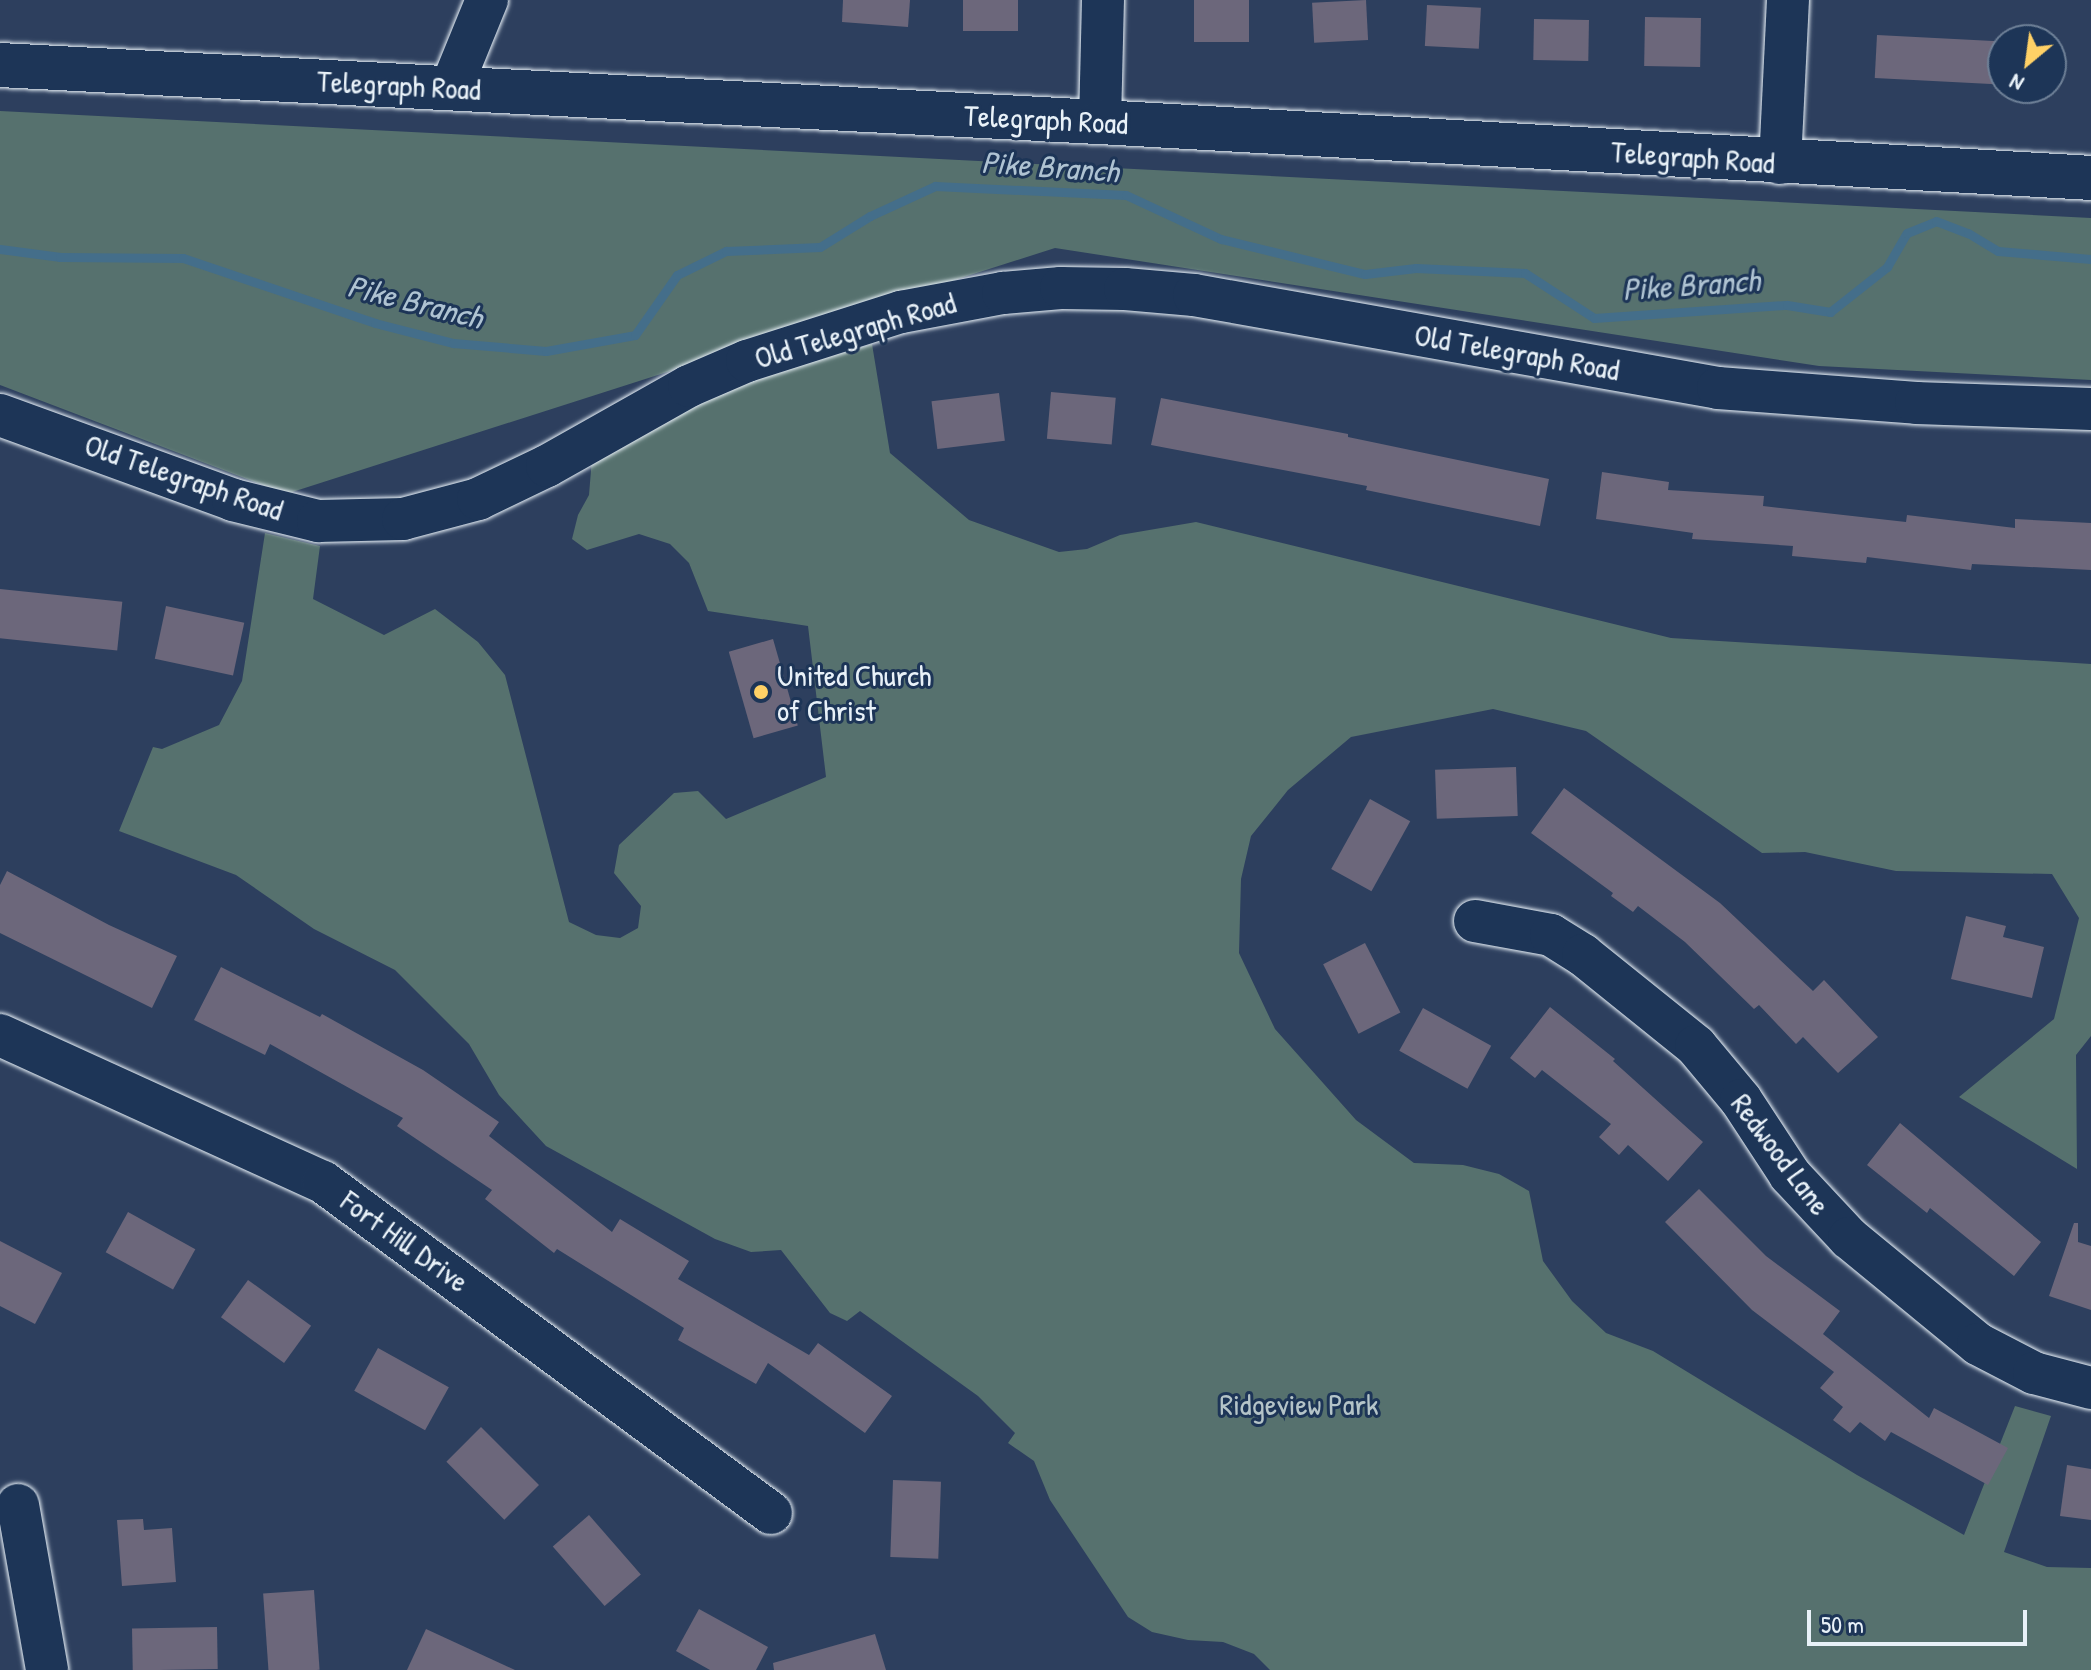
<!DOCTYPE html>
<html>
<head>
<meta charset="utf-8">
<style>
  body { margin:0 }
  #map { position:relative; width:2091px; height:1670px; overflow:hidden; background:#2d3f5e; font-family:"Patrick Hand",sans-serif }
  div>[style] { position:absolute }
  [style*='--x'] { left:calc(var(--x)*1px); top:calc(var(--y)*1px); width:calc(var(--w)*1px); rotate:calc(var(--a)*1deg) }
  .green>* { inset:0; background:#56716e }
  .stream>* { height:9px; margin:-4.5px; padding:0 4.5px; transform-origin:4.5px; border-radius:4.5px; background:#446e8a }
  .building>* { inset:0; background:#6c677b; transform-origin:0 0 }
  .roads { filter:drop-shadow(0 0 2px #e8f1f8) drop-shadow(0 0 2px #e8f1f8) }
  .minor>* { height:42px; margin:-21px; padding:0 21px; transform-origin:21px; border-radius:21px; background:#1d3557 }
  .major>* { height:44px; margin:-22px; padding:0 22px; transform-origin:22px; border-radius:22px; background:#1d3557 }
  .dots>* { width:22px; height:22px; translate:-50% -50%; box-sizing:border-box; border:4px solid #1d3557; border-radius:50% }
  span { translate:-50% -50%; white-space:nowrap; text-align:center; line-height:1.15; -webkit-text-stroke:6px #1d3557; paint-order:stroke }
  .street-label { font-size:30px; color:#e8f1f8 }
  .poi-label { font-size:30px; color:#e8f1f8 }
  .left { translate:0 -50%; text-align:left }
  .park-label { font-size:30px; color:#b5c4c8 }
  .water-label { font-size:32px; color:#afc3d2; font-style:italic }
  .north { position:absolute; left:1987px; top:24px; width:80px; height:80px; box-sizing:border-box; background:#1d3557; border:2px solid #6e8097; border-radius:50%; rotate:209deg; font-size:22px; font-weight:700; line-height:32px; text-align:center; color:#e8f1f8 }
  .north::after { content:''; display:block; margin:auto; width:28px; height:36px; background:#ffd166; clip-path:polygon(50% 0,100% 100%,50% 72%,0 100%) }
  .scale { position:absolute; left:1807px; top:1610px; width:220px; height:36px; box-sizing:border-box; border:4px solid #e8f1f8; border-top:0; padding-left:10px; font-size:24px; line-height:28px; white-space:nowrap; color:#e8f1f8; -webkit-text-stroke:6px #1d3557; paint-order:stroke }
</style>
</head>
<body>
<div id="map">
  <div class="green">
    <i style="clip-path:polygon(0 111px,2091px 218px,2091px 380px,1819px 366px,1055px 248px,286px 494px,0 385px)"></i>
    <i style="clip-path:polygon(872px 344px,890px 453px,969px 520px,1059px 552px,1087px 549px,1120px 535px,1196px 522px,1671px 638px,2091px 664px,2091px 1036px,2076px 1055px,2077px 1169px,1959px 1097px,2054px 1019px,2079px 918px,2052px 874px,1896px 871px,1805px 852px,1762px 853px,1586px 731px,1493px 709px,1351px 737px,1288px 790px,1251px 836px,1241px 879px,1239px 953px,1275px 1029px,1356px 1120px,1414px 1163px,1463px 1165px,1499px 1174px,1529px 1191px,1543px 1261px,1572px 1301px,1606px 1333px,1653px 1351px,1857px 1475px,1964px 1535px,2015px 1406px,2051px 1416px,2004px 1552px,2047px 1567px,2091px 1568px,2091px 1670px,1270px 1670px,1254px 1654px,1223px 1642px,1188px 1640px,1152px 1632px,1128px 1617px,1050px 1500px,1034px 1461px,1008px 1443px,1015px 1433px,978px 1396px,860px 1311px,847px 1321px,830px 1313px,781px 1250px,751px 1252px,715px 1239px,546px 1146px,499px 1095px,469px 1044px,395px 970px,314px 929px,236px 875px,119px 831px,153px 747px,162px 749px,219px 725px,242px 681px,265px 533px,320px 546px,313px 599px,384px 635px,435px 609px,478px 642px,505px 675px,569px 922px,596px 935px,620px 938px,638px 928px,641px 906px,614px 873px,619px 845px,674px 793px,698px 791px,726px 819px,826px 777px,808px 626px,708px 611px,689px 563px,670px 544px,639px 534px,587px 550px,572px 539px,578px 515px,589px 495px,592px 458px,685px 400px)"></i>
  </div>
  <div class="stream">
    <i style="--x:0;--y:249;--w:61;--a:7.6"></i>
    <i style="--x:60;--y:257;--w:123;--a:0.5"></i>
    <i style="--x:183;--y:258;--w:203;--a:18.7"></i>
    <i style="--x:375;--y:323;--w:81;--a:14.4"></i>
    <i style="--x:453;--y:343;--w:93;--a:4.9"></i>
    <i style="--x:546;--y:351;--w:90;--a:-10.2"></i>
    <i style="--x:635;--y:335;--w:73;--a:-55"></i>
    <i style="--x:677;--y:275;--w:55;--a:-26.1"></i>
    <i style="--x:726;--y:251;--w:94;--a:-2.4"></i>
    <i style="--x:820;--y:247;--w:59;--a:-31.8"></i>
    <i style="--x:870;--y:216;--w:72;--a:-24.8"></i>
    <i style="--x:935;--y:186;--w:191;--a:2.7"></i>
    <i style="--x:1126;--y:195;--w:105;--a:24.9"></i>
    <i style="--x:1221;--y:239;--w:148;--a:13.7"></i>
    <i style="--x:1365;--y:274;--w:51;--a:-6.7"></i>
    <i style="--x:1416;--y:268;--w:109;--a:2.6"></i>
    <i style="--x:1525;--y:273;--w:82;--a:33.1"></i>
    <i style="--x:1594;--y:318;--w:193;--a:-3.9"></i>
    <i style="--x:1787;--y:305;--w:44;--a:9.2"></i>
    <i style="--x:1830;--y:312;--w:73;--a:-38.3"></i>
    <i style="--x:1887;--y:267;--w:39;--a:-60"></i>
    <i style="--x:1907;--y:233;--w:31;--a:-22"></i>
    <i style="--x:1936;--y:221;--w:34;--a:21"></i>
    <i style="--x:1968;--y:233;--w:35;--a:31"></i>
    <i style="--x:1998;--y:251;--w:93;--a:4.9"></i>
  </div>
  <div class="building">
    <i style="clip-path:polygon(843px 0,910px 0,908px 27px,842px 22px)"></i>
    <i style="left:963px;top:0;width:55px;height:31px"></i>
    <i style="left:1194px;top:0;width:55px;height:42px"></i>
    <i style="left:1366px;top:0;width:40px;height:54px;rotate:87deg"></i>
    <i style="left:1427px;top:5px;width:54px;height:41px;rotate:3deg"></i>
    <i style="left:1645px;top:17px;width:56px;height:49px;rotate:1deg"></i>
    <i style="left:1534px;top:19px;width:55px;height:41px;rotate:1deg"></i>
    <i style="left:1877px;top:35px;width:126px;height:43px;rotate:3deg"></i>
    <i style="left:1051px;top:392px;width:65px;height:47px;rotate:5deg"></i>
    <i style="left:999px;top:393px;width:48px;height:68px;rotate:83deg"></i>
    <i style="clip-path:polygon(1161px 398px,1348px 434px,1348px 437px,1549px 479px,1540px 526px,1366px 490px,1367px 486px,1151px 445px)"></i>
    <i style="clip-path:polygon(1602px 472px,1669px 482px,1668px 490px,1764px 496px,1763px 506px,1906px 522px,1907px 515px,2015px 528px,2015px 519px,2091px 523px,2091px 570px,1972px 564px,1971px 570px,1867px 557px,1866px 563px,1792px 556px,1793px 546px,1692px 539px,1693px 533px,1596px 519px)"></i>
    <i style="left:0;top:589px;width:123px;height:49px;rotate:6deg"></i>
    <i style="left:166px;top:606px;width:80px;height:54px;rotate:12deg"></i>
    <i style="left:773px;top:639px;width:90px;height:46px;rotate:74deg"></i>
    <i style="left:1516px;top:767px;width:49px;height:81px;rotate:88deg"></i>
    <i style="clip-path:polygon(1564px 788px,1720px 903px,1813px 991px,1824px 980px,1878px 1037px,1838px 1073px,1803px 1037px,1796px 1044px,1759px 1005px,1754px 1009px,1685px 942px,1638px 906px,1633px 912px,1611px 896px,1613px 893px,1531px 833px)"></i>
    <i style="left:1370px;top:799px;width:46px;height:80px;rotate:29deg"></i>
    <i style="clip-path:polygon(7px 871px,109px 925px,177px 956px,152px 1008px,0 933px,0 885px)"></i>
    <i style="clip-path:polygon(1966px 916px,2006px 926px,2003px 937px,2044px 947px,2032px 998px,1951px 979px)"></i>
    <i style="left:1365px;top:943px;width:78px;height:47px;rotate:63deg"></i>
    <i style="clip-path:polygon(221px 967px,320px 1017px,322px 1014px,423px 1070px,499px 1122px,489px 1136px,612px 1232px,620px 1219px,689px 1261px,678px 1279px,809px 1355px,818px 1343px,892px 1396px,865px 1433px,768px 1363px,756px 1384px,678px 1340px,684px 1328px,557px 1249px,554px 1253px,485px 1199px,492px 1190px,397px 1126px,403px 1118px,270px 1044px,265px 1055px,194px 1020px)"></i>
    <i style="clip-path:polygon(1550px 1007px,1615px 1059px,1613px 1061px,1703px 1142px,1668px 1181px,1628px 1145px,1619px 1155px,1599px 1137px,1611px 1124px,1542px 1070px,1535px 1078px,1510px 1058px)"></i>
    <i style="left:1423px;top:1008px;width:78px;height:49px;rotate:29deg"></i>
    <i style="clip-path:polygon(1900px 1123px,2041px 1242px,2014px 1276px,1930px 1208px,1927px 1213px,1867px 1165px)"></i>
    <i style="clip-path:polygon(1699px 1189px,1766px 1256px,1840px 1311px,1823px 1334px,1929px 1418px,1934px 1408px,2008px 1448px,1988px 1485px,1891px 1432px,1885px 1441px,1860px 1422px,1850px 1433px,1833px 1420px,1843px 1407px,1820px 1388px,1834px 1372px,1752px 1310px,1665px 1222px)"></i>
    <i style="left:128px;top:1212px;width:77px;height:46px;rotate:29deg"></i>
    <i style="clip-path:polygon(2074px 1223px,2078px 1223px,2078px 1242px,2091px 1246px,2091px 1310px,2049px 1296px)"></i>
    <i style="clip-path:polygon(0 1241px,62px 1273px,35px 1324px,0 1306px)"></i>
    <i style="left:248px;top:1280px;width:78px;height:46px;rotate:36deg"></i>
    <i style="left:378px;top:1348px;width:81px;height:49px;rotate:29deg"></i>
    <i style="left:481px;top:1427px;width:82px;height:49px;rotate:45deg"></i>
    <i style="clip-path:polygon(2067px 1465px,2091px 1469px,2091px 1520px,2060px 1516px)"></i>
    <i style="left:893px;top:1480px;width:48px;height:77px;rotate:2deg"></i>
    <i style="left:589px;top:1515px;width:79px;height:48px;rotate:49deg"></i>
    <i style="clip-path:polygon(143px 1519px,144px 1530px,172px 1528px,176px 1582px,122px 1586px,117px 1520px)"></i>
    <i style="left:314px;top:1590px;width:80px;height:51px;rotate:86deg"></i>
    <i style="clip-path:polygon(699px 1609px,768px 1647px,756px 1670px,710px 1670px,676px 1651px)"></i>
    <i style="left:217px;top:1627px;width:42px;height:85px;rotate:89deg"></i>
    <i style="clip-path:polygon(426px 1629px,515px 1670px,407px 1670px)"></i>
    <i style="clip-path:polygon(875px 1634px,886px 1670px,774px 1670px,773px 1663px)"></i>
  </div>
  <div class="roads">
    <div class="minor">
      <i style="--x:451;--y:88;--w:95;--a:-67.8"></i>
      <i style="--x:1100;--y:122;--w:122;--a:-88.6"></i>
      <i style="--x:1780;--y:163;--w:163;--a:-87.2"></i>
      <i style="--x:0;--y:415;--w:248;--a:20"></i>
      <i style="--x:233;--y:500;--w:88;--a:13.9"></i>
      <i style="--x:318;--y:521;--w:85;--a:-1.3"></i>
      <i style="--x:403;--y:519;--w:78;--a:-14.9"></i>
      <i style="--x:478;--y:499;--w:76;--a:-25.6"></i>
      <i style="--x:547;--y:466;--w:163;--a:-29.4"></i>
      <i style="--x:689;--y:386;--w:63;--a:-23.3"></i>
      <i style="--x:747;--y:361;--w:162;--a:-17.7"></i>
      <i style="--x:901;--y:312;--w:104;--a:-10.6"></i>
      <i style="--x:1003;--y:293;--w:58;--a:-4.9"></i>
      <i style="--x:1061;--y:288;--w:64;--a:0.9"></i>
      <i style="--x:1125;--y:289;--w:69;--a:5"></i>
      <i style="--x:1194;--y:295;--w:532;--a:10.06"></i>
      <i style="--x:1718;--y:388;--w:199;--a:4.3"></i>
      <i style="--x:1916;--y:403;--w:175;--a:2"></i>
      <i style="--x:1475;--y:921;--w:77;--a:10.4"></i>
      <i style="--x:1551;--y:935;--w:38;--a:32"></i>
      <i style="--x:1583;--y:955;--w:145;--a:38.8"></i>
      <i style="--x:1696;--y:1046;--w:70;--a:50.2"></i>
      <i style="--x:1741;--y:1100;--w:90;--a:56.8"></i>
      <i style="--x:1790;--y:1175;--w:86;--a:46.9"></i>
      <i style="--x:1849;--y:1238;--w:167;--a:39.4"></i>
      <i style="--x:1978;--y:1344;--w:63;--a:27.4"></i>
      <i style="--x:2034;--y:1373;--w:59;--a:14.7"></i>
      <i style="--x:0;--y:1035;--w:355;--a:24.5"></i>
      <i style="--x:323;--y:1182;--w:557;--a:36.46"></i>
      <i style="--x:18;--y:1505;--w:168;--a:80"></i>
    </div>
    <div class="major">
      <i style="--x:0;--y:65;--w:1101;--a:2.97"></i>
      <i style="--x:1100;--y:122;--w:993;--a:3.23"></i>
    </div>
  </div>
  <div class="dots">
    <i style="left:761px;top:692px;background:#ffd166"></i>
  </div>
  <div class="street-label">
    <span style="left:399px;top:85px;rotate:3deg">Telegraph Road</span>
    <span style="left:1046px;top:119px;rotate:3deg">Telegraph Road</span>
    <span style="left:1693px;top:157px;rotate:4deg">Telegraph Road</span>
    <span style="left:855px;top:330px;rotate:-16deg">Old Telegraph Road</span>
    <span style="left:1517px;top:352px;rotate:10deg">Old Telegraph Road</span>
    <span style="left:184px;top:477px;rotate:19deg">Old Telegraph Road</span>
    <span style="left:1781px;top:1154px;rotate:53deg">Redwood Lane</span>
    <span style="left:405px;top:1241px;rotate:36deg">Fort Hill Drive</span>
  </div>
  <div class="poi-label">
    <span class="left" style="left:777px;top:692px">United Church<br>of Christ</span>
  </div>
  <div class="park-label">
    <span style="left:1299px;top:1404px">Ridgeview Park</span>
  </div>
  <div class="water-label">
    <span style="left:1050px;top:167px;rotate:4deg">Pike Branch</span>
    <span style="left:1691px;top:285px;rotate:-4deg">Pike Branch</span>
    <span style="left:415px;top:302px;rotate:14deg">Pike Branch</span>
  </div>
  <div class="north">N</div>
  <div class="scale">50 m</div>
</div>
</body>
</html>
